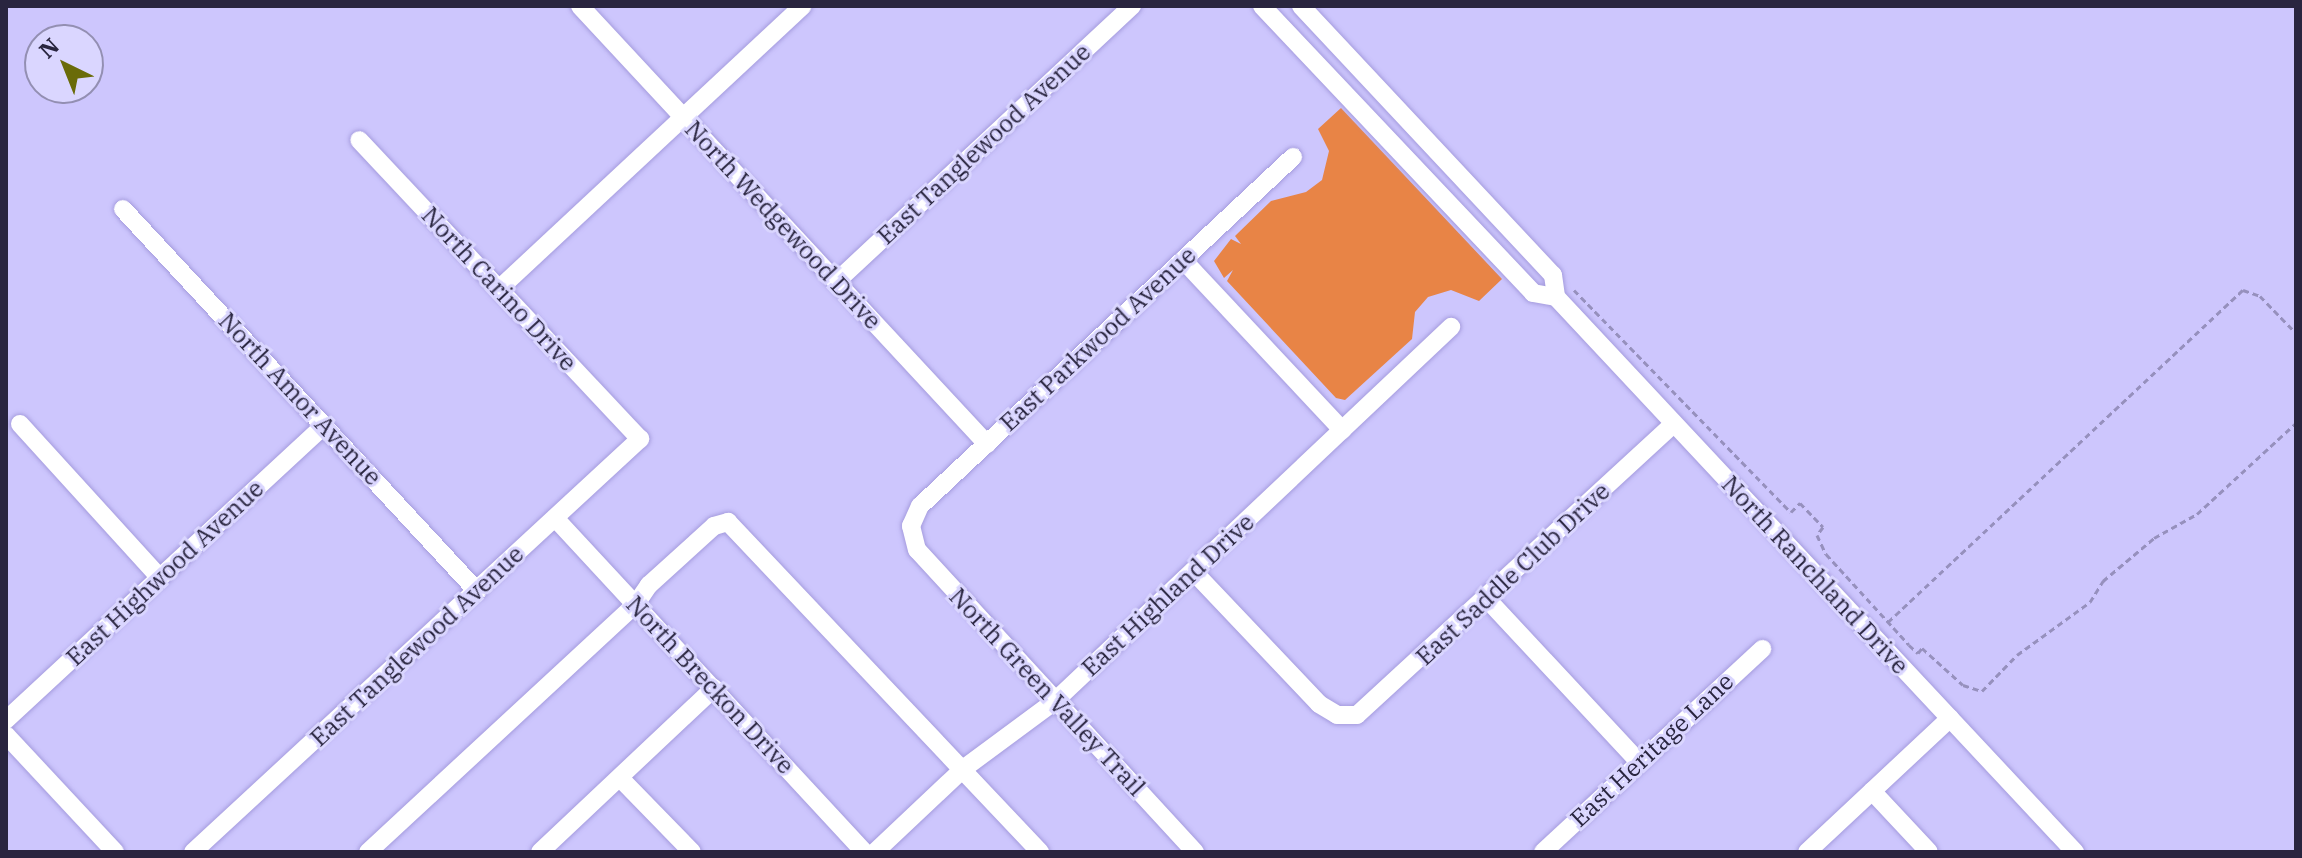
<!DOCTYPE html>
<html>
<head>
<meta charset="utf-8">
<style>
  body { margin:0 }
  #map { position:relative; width:2302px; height:858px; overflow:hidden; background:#cdc6fd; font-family:"IBM Plex Serif",serif }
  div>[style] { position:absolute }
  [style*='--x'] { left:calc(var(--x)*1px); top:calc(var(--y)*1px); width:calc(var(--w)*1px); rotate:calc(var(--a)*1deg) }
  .green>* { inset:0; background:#e88446 }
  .path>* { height:3px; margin-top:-1.5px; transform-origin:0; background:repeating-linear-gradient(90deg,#9690bd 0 6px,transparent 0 10px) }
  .roads { filter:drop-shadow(0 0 2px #a59cde) drop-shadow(0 0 2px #a59cde) }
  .minor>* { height:18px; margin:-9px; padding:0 9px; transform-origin:9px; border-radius:9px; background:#fff }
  span { translate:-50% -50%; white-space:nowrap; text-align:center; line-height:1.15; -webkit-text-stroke:6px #dad6ff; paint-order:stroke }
  .street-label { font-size:24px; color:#29253f }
  .frame { position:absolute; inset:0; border:8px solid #29253f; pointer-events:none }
  .north { position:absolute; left:24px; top:24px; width:80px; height:80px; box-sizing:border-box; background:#dad6ff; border:2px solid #938fb2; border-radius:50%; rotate:317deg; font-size:22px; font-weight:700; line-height:32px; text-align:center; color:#29253f }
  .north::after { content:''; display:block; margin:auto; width:28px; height:36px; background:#6a6b09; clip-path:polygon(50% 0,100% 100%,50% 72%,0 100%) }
</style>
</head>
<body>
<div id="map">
  <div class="green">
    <i style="clip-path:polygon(1341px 108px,1502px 279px,1479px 301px,1451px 290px,1428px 297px,1415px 312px,1412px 339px,1345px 400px,1336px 398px,1227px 281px,1233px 270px,1224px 278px,1214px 261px,1231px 239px,1241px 244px,1235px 236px,1271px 201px,1306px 192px,1322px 180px,1329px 151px,1318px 129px)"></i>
  </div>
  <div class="path">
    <i style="--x:1574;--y:290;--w:310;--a:45.7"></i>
    <i style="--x:1791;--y:512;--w:13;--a:-45"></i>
    <i style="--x:1800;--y:503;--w:33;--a:46"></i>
    <i style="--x:1823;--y:527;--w:10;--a:127"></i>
    <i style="--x:1817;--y:535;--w:21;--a:65"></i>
    <i style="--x:1826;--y:554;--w:123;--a:47.6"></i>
    <i style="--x:1909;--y:645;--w:12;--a:42"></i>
    <i style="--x:1918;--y:653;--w:6;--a:-51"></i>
    <i style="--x:1922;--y:648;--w:55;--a:42.1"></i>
    <i style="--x:1963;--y:685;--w:20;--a:18"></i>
    <i style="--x:1982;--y:691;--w:50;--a:-45.8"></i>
    <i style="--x:2017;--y:655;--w:90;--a:-36"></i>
    <i style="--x:2090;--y:602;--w:25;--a:-58"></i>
    <i style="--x:2103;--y:581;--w:67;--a:-40.1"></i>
    <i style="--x:2154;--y:538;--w:49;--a:-29.2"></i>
    <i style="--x:2197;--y:514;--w:134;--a:-42.6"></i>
    <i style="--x:1888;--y:622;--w:486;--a:-43.1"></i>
    <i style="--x:2243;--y:290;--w:18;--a:19"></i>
    <i style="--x:2260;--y:296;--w:52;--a:45.8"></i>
  </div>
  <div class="roads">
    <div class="minor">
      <i style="--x:580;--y:6;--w:598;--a:47.1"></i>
      <i style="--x:1262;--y:6;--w:395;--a:46.6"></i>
      <i style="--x:1533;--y:293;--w:23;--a:10"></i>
      <i style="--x:1301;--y:6;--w:369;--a:46.9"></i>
      <i style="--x:1553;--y:275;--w:22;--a:82"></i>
      <i style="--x:1556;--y:297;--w:760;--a:46.92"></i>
      <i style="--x:123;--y:209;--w:521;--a:47.18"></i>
      <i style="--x:1183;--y:260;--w:233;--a:46.9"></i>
      <i style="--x:836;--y:282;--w:405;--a:-43"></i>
      <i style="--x:499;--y:289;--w:415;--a:-43"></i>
      <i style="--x:20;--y:424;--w:208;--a:47.7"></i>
      <i style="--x:555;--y:518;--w:455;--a:47.2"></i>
      <i style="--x:1193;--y:571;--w:183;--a:46.5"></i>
      <i style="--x:1319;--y:704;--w:21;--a:31"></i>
      <i style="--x:1337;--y:715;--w:20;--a:0"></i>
      <i style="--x:1357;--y:715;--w:430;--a:-42.6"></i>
      <i style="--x:1487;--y:599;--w:223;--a:47"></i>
      <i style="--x:6;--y:720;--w:434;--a:-42.8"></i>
      <i style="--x:6;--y:735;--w:160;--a:47"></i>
      <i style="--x:620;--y:778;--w:103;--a:45.8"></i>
      <i style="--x:1872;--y:791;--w:83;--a:46.9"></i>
      <i style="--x:193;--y:852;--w:609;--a:-42.74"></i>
      <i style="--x:640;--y:439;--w:410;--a:-133.2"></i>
      <i style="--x:368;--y:852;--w:365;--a:-42.8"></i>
      <i style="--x:636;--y:604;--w:23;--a:-56"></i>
      <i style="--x:649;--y:585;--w:88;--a:-42.2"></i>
      <i style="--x:714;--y:526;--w:15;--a:-16"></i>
      <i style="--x:728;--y:522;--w:454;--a:46.6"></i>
      <i style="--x:540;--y:852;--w:239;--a:-43.3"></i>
      <i style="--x:875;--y:852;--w:121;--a:-43.3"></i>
      <i style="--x:963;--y:769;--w:114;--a:-36.5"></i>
      <i style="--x:1055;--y:701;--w:545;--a:-43.36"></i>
      <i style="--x:1195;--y:852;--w:410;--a:-132.6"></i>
      <i style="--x:917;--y:550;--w:25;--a:-104"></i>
      <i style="--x:911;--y:526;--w:22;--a:-66"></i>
      <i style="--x:920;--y:506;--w:511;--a:-43.1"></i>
      <i style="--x:1543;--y:852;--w:299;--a:-42.8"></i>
      <i style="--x:1807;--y:852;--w:196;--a:-43.1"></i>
    </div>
  </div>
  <div class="street-label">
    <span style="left:984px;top:144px;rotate:-43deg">East Tanglewood Avenue</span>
    <span style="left:783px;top:225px;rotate:47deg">North Wedgewood Drive</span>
    <span style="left:499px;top:289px;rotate:47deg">North Carino Drive</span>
    <span style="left:1098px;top:339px;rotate:-43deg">East Parkwood Avenue</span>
    <span style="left:300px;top:399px;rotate:47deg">North Amor Avenue</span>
    <span style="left:165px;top:573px;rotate:-43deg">East Highwood Avenue</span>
    <span style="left:1513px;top:574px;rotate:-43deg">East Saddle Club Drive</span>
    <span style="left:1815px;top:575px;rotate:47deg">North Ranchland Drive</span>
    <span style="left:1168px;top:595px;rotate:-43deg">East Highland Drive</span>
    <span style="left:417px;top:646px;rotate:-43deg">East Tanglewood Avenue</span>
    <span style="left:710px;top:685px;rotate:47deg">North Breckon Drive</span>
    <span style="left:1047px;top:692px;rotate:47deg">North Green Valley Trail</span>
    <span style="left:1652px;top:750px;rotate:-43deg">East Heritage Lane</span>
  </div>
  <div class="frame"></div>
  <div class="north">N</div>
</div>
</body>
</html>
